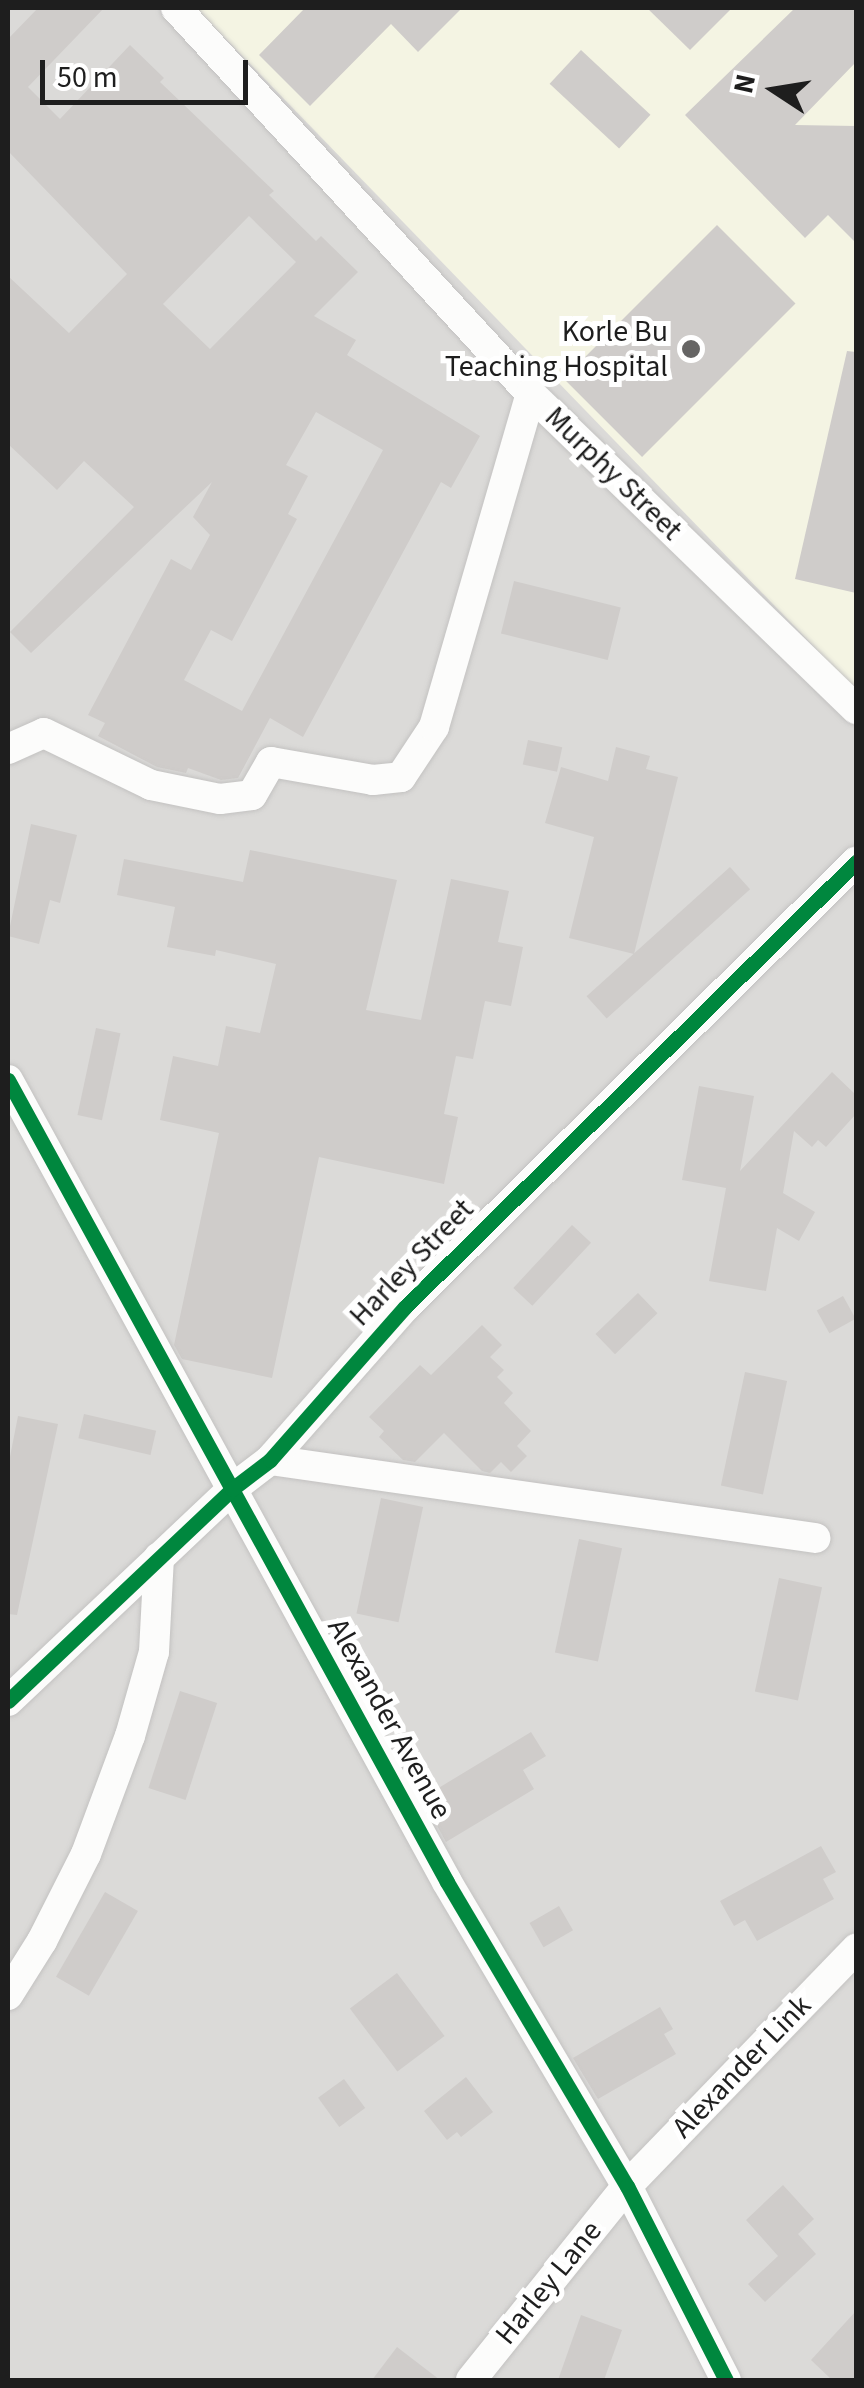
<!DOCTYPE html>
<html>
<head>
<meta charset="utf-8">
<style>
  body { margin:0 }
  #map { position:relative; width:864px; height:2388px; overflow:hidden; background:#eceae7; font-family:"Source Sans 3",sans-serif }
  div>[style] { position:absolute }
  [style*='--x'] { left:calc(var(--x)*1px); top:calc(var(--y)*1px); width:calc(var(--w)*1px); rotate:calc(var(--a)*1deg) }
  .residential>* { inset:0; background:#dbdad8; transform-origin:0 0 }
  .education>* { inset:0; background:#f4f4e3 }
  .building>* { inset:0; background:#cfccca; transform-origin:0 0 }
  .roads { filter:drop-shadow(0 0 2px #c3c2c1) drop-shadow(0 0 2px #c3c2c1) }
  .minor>* { height:30px; margin:-15px; padding:0 15px; transform-origin:15px; border-radius:15px; background:#fcfcfb }
  .cycleway>* { height:15px; margin:-7.5px; padding:0 7.5px; transform-origin:7.5px; border-radius:7.5px; background:#00873e }
  .dots>* { width:28px; height:28px; translate:-50% -50%; box-sizing:border-box; border:5px solid #fff; border-radius:50% }
  span { translate:-50% -50%; white-space:nowrap; text-align:center; line-height:1.15; -webkit-text-stroke:10px #fff; paint-order:stroke }
  .poi-label { font-size:30px; color:#1e1e1e }
  .right { translate:-100% -50%; text-align:right }
  .street-label { font-size:30px; color:#1e1e1e }
  .frame { position:absolute; inset:0; border:10px solid #1e1e1e; pointer-events:none }
  .north { position:absolute; left:724px; top:40px; width:100px; height:100px; -webkit-text-stroke:8px #fff; paint-order:stroke; rotate:282deg; font-size:28px; font-weight:700; line-height:40px; text-align:center; color:#1e1e1e }
  .north::after { content:''; display:block; margin:auto; width:35px; height:45px; background:#1e1e1e; clip-path:polygon(50% 0,100% 100%,50% 72%,0 100%) }
  .scale { position:absolute; left:40px; top:60px; width:208px; height:45px; box-sizing:border-box; border:5px solid #1e1e1e; border-top:0; padding-left:12px; font-size:30px; line-height:35px; white-space:nowrap; color:#1e1e1e; -webkit-text-stroke:8px #fff; paint-order:stroke }
</style>
</head>
<body>
<div id="map">
  <div class="residential">
    <i style="left:8px;top:8px;width:848px;height:2372px"></i>
  </div>
  <div class="education">
    <i style="clip-path:polygon(196px 8px,856px 8px,856px 690px)"></i>
  </div>
  <div class="building">
    <i style="clip-path:polygon(evenodd,38px 8px,104px 8px,28px 87px,60px 119px,130px 45px,164px 78px,160px 82px,274px 191px,269px 195px,316px 241px,321px 236px,358px 272px,314px 316px,356px 340px,347px 355px,480px 436px,451px 488px,441px 482px,303px 737px,270px 718px,238px 778px,221px 780px,188px 768px,186px 773px,157px 767px,98px 736px,105px 723px,88px 715px,171px 559px,191px 570px,210px 535px,193px 517px,212px 482px,31px 653px,10px 632px,134px 507px,84px 461px,57px 490px,8px 444px,8px 276px,69px 333px,127px 274px,8px 151px,8px 39px,38px 8px,249px 216px,296px 262px,210px 349px,163px 304px,249px 216px,38px 8px,316px 412px,383px 450px,242px 711px,184px 680px,211px 630px,232px 641px,297px 519px,288px 514px,308px 476px,286px 465px,316px 412px)"></i>
    <i style="clip-path:polygon(305px 8px,462px 8px,418px 52px,391px 24px,310px 106px,259px 55px)"></i>
    <i style="clip-path:polygon(647px 8px,732px 8px,690px 50px)"></i>
    <i style="clip-path:polygon(795px 8px,856px 8px,856px 62px,795px 125px,856px 126px,856px 243px,828px 215px,805px 238px,685px 115px)"></i>
    <i style="left:581px;top:50px;width:95px;height:46px;rotate:43deg"></i>
    <i style="left:717px;top:225px;width:111px;height:217px;rotate:45deg"></i>
    <i style="clip-path:polygon(847px 351px,856px 352px,856px 593px,795px 579px)"></i>
    <i style="left:514px;top:581px;width:110px;height:54px;rotate:14deg"></i>
    <i style="left:528px;top:740px;width:35px;height:25px;rotate:12deg"></i>
    <i style="clip-path:polygon(616px 747px,650px 756px,646px 769px,678px 777px,634px 954px,569px 938px,594px 837px,545px 823px,561px 767px,608px 781px)"></i>
    <i style="clip-path:polygon(31px 824px,77px 835px,60px 903px,50px 900px,39px 944px,8px 936px)"></i>
    <i style="clip-path:polygon(250px 850px,397px 880px,366px 1010px,421px 1020px,451px 879px,509px 891px,498px 942px,523px 947px,511px 1006px,485px 1001px,473px 1059px,456px 1056px,444px 1114px,458px 1117px,444px 1184px,319px 1157px,272px 1378px,182px 1359px,174px 1345px,219px 1133px,160px 1120px,173px 1056px,218px 1066px,226px 1026px,260px 1033px,276px 964px,216px 950px,215px 956px,167px 947px,175px 907px,117px 895px,124px 859px,243px 882px)"></i>
    <i style="left:730px;top:867px;width:30px;height:193px;rotate:48deg"></i>
    <i style="left:96px;top:1028px;width:25px;height:89px;rotate:12deg"></i>
    <i style="clip-path:polygon(832px 1072px,856px 1095px,856px 1114px,826px 1147px,818px 1140px,812px 1147px,794px 1131px,783px 1193px,815px 1212px,799px 1241px,777px 1228px,766px 1291px,709px 1281px,726px 1188px,682px 1180px,699px 1086px,754px 1096px,740px 1171px)"></i>
    <i style="left:572px;top:1225px;width:26px;height:86px;rotate:43deg"></i>
    <i style="left:638px;top:1293px;width:28px;height:59px;rotate:46deg"></i>
    <i style="left:843px;top:1296px;width:26px;height:30px;rotate:61deg"></i>
    <i style="clip-path:polygon(482px 1325px,502px 1345px,490px 1357px,504px 1370px,497px 1377px,513px 1393px,504px 1403px,531px 1431px,517px 1446px,527px 1456px,511px 1472px,501px 1462px,490px 1473px,482px 1471px,444px 1433px,415px 1462px,403px 1460px,379px 1437px,384px 1431px,369px 1417px,420px 1365px,431px 1375px)"></i>
    <i style="left:745px;top:1372px;width:43px;height:116px;rotate:12deg"></i>
    <i style="left:84px;top:1414px;width:74px;height:25px;rotate:13deg"></i>
    <i style="clip-path:polygon(18px 1416px,58px 1424px,17px 1615px,8px 1614px,8px 1467px)"></i>
    <i style="left:381px;top:1498px;width:43px;height:118px;rotate:12deg"></i>
    <i style="left:579px;top:1539px;width:44px;height:116px;rotate:12deg"></i>
    <i style="left:779px;top:1578px;width:44px;height:116px;rotate:12deg"></i>
    <i style="left:180px;top:1691px;width:39px;height:102px;rotate:18deg"></i>
    <i style="clip-path:polygon(531px 1732px,546px 1756px,523px 1770px,534px 1789px,446px 1842px,422px 1798px)"></i>
    <i style="clip-path:polygon(821px 1846px,836px 1872px,823px 1879px,834px 1899px,757px 1941px,745px 1920px,734px 1926px,720px 1901px)"></i>
    <i style="left:105px;top:1892px;width:38px;height:98px;rotate:30deg"></i>
    <i style="left:559px;top:1906px;width:28px;height:34px;rotate:60deg"></i>
    <i style="left:397px;top:1973px;width:79px;height:59px;rotate:53deg"></i>
    <i style="clip-path:polygon(660px 2007px,673px 2029px,664px 2034px,676px 2054px,598px 2099px,573px 2058px)"></i>
    <i style="clip-path:polygon(466px 2077px,493px 2112px,461px 2137px,457px 2132px,447px 2140px,424px 2111px)"></i>
    <i style="left:344px;top:2079px;width:36px;height:32px;rotate:54deg"></i>
    <i style="clip-path:polygon(783px 2185px,814px 2219px,798px 2234px,816px 2254px,765px 2302px,748px 2284px,778px 2256px,746px 2220px)"></i>
    <i style="clip-path:polygon(856px 2311px,856px 2380px,832px 2380px,811px 2360px)"></i>
    <i style="clip-path:polygon(581px 2315px,622px 2330px,604px 2380px,558px 2380px)"></i>
    <i style="clip-path:polygon(397px 2347px,440px 2380px,372px 2380px)"></i>
  </div>
  <div class="roads">
    <div class="minor">
      <i style="--x:176;--y:8;--w:524;--a:47.4"></i>
      <i style="--x:531;--y:394;--w:453;--a:44.1"></i>
      <i style="--x:8;--y:749;--w:39;--a:-24"></i>
      <i style="--x:44;--y:733;--w:119;--a:25.9"></i>
      <i style="--x:151;--y:785;--w:70;--a:11.5"></i>
      <i style="--x:220;--y:799;--w:32;--a:-7"></i>
      <i style="--x:252;--y:795;--w:38;--a:-60"></i>
      <i style="--x:271;--y:762;--w:104;--a:10"></i>
      <i style="--x:373;--y:780;--w:28;--a:-6"></i>
      <i style="--x:401;--y:777;--w:60;--a:-56.6"></i>
      <i style="--x:434;--y:727;--w:347;--a:-73.8"></i>
      <i style="--x:8;--y:1080;--w:914;--a:61.3"></i>
      <i style="--x:447;--y:1882;--w:353;--a:59.4"></i>
      <i style="--x:627;--y:2186;--w:218;--a:63"></i>
      <i style="--x:270;--y:1460;--w:551;--a:8.14"></i>
      <i style="--x:8;--y:1701;--w:308;--a:-43.4"></i>
      <i style="--x:232;--y:1489;--w:48;--a:-37.3"></i>
      <i style="--x:270;--y:1460;--w:204;--a:-48.6"></i>
      <i style="--x:405;--y:1307;--w:634;--a:-44.62"></i>
      <i style="--x:8;--y:1995;--w:64;--a:-57.8"></i>
      <i style="--x:42;--y:1941;--w:97;--a:-63.2"></i>
      <i style="--x:86;--y:1854;--w:126;--a:-69.6"></i>
      <i style="--x:130;--y:1736;--w:87;--a:-74.1"></i>
      <i style="--x:154;--y:1652;--w:95;--a:-87"></i>
      <i style="--x:471;--y:2380;--w:249;--a:-51.2"></i>
      <i style="--x:627;--y:2186;--w:330;--a:-46"></i>
    </div>
  </div>
  <div class="cycleway">
    <i style="--x:8;--y:1080;--w:914;--a:61.3"></i>
    <i style="--x:447;--y:1882;--w:353;--a:59.4"></i>
    <i style="--x:627;--y:2186;--w:218;--a:63"></i>
    <i style="--x:8;--y:1701;--w:308;--a:-43.4"></i>
    <i style="--x:232;--y:1489;--w:48;--a:-37.3"></i>
    <i style="--x:270;--y:1460;--w:204;--a:-48.6"></i>
    <i style="--x:405;--y:1307;--w:634;--a:-44.62"></i>
  </div>
  <div class="dots">
    <i style="left:691px;top:349px;background:#666564"></i>
  </div>
  <div class="poi-label">
    <span class="right" style="left:668px;top:349px">Korle Bu<br>Teaching Hospital</span>
  </div>
  <div class="street-label">
    <span style="left:613px;top:474px;rotate:44deg">Murphy Street</span>
    <span style="left:412px;top:1263px;rotate:-46deg">Harley Street</span>
    <span style="left:389px;top:1719px;rotate:61deg">Alexander Avenue</span>
    <span style="left:742px;top:2067px;rotate:-46deg">Alexander Link</span>
    <span style="left:549px;top:2283px;rotate:-51deg">Harley Lane</span>
  </div>
  <div class="frame"></div>
  <div class="north">N</div>
  <div class="scale">50 m</div>
</div>
</body>
</html>
